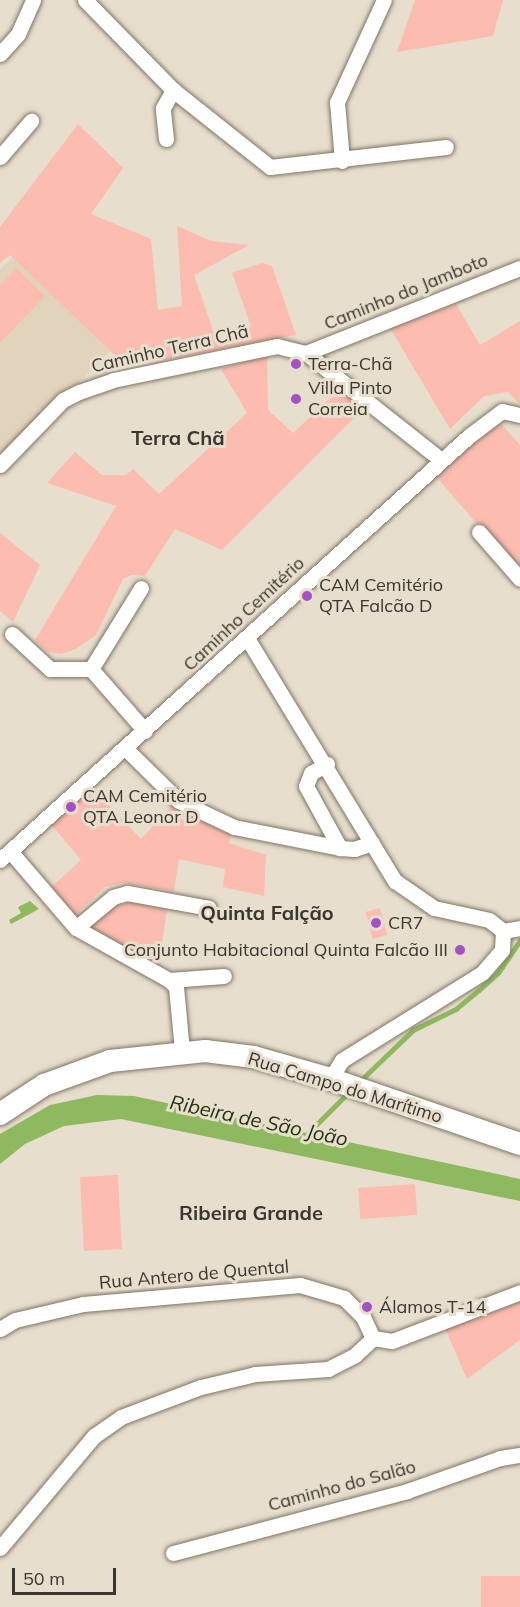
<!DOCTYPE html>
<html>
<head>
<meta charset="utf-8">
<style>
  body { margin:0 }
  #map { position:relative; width:520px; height:1607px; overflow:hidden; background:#e8decd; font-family:Mulish,sans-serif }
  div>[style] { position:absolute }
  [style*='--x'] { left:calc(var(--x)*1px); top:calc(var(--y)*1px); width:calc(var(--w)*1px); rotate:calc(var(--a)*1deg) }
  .built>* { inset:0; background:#e2d4bc }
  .green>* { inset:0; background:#fcbcb0; transform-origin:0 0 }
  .water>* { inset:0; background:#8fb95f }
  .stream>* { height:4.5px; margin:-2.25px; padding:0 2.25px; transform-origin:2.25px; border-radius:2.25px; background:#8fb95f }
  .roads { filter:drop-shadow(0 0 2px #7e7565) drop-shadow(0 0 2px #7e7565) }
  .minor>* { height:15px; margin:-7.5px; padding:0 7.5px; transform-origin:7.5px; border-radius:7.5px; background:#fff }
  .secondary>* { height:22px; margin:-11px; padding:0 11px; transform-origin:11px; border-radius:11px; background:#fff }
  .dots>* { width:16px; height:16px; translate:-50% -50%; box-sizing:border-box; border:3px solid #e8decd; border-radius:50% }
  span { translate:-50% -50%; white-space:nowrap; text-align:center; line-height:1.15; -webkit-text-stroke:6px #e8decd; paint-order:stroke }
  .street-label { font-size:18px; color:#3a3630 }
  .poi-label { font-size:18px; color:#3a3630 }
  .left { translate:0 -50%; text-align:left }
  .right { translate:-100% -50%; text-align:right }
  .neighbourhood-label { font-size:20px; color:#3a3630; font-weight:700 }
  .water-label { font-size:20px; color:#1f300a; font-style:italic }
  .scale { position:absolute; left:12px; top:1568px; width:104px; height:27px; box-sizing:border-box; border:3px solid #3a3630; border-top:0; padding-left:8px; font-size:18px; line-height:21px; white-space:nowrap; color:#3a3630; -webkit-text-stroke:4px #e8decd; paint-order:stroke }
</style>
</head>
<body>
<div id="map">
  <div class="built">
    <i style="clip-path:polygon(37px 232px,116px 345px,0 462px,0 270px)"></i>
  </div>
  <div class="green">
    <i style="clip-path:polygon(415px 0,503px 0,493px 36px,397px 52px)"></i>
    <i style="clip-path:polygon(78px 124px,123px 168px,91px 214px,151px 239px,158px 310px,182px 306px,177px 226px,211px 241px,249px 245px,194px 275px,217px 342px,251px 326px,232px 273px,262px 263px,272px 266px,296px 335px,127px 367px,10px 255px,0 263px,0 227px)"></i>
    <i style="clip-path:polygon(17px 268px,45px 296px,0 343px,0 285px)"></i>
    <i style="clip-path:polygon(456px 304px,480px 345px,520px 321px,520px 404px,508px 392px,484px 396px,450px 429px,390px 328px)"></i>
    <i style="clip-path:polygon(267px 355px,268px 410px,293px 433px,340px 389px,364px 408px,222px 550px,175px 529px,145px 576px,132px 575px,123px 579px,96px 635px,76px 649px,61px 654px,47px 651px,35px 640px,116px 506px,47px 483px,75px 452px,102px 475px,126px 475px,133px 469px,159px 494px,247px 413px,221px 369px)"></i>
    <i style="clip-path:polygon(496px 418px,520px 445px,520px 574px,434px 474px)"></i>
    <i style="clip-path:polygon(0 533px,40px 565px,13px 622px,0 611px)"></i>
    <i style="clip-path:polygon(92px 788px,141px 839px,172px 806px,231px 834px,229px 843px,266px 855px,264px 896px,223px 887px,225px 869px,179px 859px,174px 891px,123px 883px,105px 887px,72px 918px,47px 891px,81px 860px,49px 822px)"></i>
    <i style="clip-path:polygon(130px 902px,167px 909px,159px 964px,84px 929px,111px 908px)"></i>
    <i style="left:380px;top:908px;width:28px;height:15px;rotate:75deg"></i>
    <i style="left:118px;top:1175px;width:74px;height:38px;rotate:87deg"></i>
    <i style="left:415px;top:1184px;width:31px;height:57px;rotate:86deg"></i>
    <i style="clip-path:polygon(504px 1301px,520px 1302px,520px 1340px,467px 1379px,445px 1328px)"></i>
    <i style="left:481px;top:1576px;width:39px;height:31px"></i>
  </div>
  <div class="water">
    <i style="clip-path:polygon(30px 901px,39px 909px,11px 924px,9px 920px,21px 913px,18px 907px)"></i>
    <i style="clip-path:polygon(97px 1095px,134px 1096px,520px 1179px,520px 1201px,121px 1119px,64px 1126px,25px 1144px,0 1164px,0 1134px,50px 1105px)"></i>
  </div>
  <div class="stream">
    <i style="--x:363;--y:1078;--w:69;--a:-43.8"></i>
    <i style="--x:413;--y:1030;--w:48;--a:-26"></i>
    <i style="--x:456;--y:1009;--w:30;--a:-40"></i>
    <i style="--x:479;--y:990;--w:25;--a:-42"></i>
    <i style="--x:498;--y:973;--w:40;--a:-56"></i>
    <i style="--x:304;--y:1137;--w:58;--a:-45"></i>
  </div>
  <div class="roads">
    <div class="minor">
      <i style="--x:85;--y:0;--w:126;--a:45.6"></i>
      <i style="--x:173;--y:90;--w:124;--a:38.4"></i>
      <i style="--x:270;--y:167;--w:177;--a:-6.5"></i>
      <i style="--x:0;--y:54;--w:27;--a:-48"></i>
      <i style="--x:18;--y:34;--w:37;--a:-66"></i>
      <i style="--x:166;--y:139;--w:31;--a:-96"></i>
      <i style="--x:163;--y:108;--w:21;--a:-61"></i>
      <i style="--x:0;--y:157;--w:48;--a:-49.3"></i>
      <i style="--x:342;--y:161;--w:59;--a:-94.8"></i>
      <i style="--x:337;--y:102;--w:112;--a:-65.3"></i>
      <i style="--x:306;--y:353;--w:230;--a:-21.7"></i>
      <i style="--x:0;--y:465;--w:91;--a:-45.9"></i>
      <i style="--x:63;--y:400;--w:18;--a:-27"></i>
      <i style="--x:79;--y:392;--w:36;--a:-19"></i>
      <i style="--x:113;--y:380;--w:167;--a:-11.7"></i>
      <i style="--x:277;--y:346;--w:30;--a:14"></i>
      <i style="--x:306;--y:353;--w:172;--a:38.4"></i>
      <i style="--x:479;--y:532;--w:62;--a:48.9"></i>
      <i style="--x:12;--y:634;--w:52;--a:42.6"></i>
      <i style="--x:50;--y:669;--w:41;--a:0"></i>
      <i style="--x:91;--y:669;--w:82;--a:48.9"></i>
      <i style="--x:247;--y:638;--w:285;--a:58.7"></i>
      <i style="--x:395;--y:881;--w:47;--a:34.7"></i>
      <i style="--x:434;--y:908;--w:56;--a:12.3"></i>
      <i style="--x:489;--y:920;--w:18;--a:38"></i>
      <i style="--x:503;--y:931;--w:19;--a:93"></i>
      <i style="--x:502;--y:950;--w:30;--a:131"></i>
      <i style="--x:482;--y:973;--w:165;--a:148.1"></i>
      <i style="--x:342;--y:1060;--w:22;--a:122"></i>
      <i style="--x:91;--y:669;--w:95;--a:-58.3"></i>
      <i style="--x:126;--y:749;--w:74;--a:44.5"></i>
      <i style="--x:179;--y:801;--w:61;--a:25.3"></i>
      <i style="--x:234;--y:827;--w:108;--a:11.2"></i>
      <i style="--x:340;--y:848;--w:14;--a:4"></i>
      <i style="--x:354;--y:849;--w:19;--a:-18"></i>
      <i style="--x:327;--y:764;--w:18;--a:151"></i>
      <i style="--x:311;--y:773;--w:14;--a:111"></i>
      <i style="--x:306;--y:786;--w:71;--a:61.3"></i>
      <i style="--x:10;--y:851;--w:101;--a:49.4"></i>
      <i style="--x:76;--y:928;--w:107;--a:29.2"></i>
      <i style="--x:169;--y:980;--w:10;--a:45"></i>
      <i style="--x:176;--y:987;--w:63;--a:84.6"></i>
      <i style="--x:0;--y:860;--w:632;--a:-42.12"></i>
      <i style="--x:469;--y:436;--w:41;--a:-37.1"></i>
      <i style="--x:502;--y:411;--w:18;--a:13"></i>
      <i style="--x:76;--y:928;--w:48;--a:-40"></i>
      <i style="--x:113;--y:897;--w:15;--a:-16"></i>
      <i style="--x:127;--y:893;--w:83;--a:10.4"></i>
      <i style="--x:503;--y:931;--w:17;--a:-10"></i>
      <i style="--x:169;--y:980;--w:55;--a:-4.2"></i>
      <i style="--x:0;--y:1329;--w:17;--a:-31"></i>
      <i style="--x:15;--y:1320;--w:70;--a:-13.2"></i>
      <i style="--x:83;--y:1304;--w:218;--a:-5"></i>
      <i style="--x:300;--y:1285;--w:46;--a:16.5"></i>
      <i style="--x:344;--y:1298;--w:27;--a:45"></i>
      <i style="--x:363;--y:1317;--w:23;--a:65"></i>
      <i style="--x:0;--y:1548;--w:146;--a:-50"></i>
      <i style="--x:94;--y:1436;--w:33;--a:-35"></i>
      <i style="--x:121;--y:1417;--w:85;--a:-20.6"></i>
      <i style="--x:201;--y:1387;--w:56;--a:-13.5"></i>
      <i style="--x:255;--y:1374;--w:73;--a:-3.9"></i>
      <i style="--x:328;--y:1369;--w:30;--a:-27"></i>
      <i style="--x:355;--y:1355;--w:25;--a:-43"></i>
      <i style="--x:373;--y:1338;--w:19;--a:9"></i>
      <i style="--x:392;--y:1341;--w:137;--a:-20.9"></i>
      <i style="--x:173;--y:1553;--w:242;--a:-14.8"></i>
      <i style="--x:407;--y:1491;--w:99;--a:-19.5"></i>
      <i style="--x:500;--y:1458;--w:20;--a:-9"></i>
    </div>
    <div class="secondary">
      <i style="--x:0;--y:1114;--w:53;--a:-33.4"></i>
      <i style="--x:44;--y:1085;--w:70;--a:-20"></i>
      <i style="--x:110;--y:1061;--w:96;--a:-6"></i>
      <i style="--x:205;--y:1051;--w:49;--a:7"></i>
      <i style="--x:254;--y:1057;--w:79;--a:16.1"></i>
      <i style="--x:330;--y:1079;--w:201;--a:18.9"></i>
    </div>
  </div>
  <div class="dots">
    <i style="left:296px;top:364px;background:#a252c3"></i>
    <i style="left:296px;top:399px;background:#a252c3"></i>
    <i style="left:307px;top:596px;background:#a252c3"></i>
    <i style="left:71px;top:807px;background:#a252c3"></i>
    <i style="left:376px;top:923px;background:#a252c3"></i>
    <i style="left:460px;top:950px;background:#a252c3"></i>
    <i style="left:367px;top:1307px;background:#a252c3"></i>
  </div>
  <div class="street-label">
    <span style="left:406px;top:292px;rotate:-22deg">Caminho do Jamboto</span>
    <span style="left:170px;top:349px;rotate:-13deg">Caminho Terra Chã</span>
    <span style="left:244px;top:614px;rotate:-43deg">Caminho Cemitério</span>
    <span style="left:345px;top:1088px;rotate:17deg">Rua Campo do Marítimo</span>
    <span style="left:194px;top:1275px;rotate:-5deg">Rua Antero de Quental</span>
    <span style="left:342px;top:1486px;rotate:-15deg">Caminho do Salão</span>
  </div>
  <div class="poi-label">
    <span class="left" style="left:308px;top:364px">Terra-Chã</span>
    <span class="left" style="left:308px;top:399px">Villa Pinto<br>Correia</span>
    <span class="left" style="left:319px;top:596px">CAM Cemitério<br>QTA Falcão D</span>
    <span class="left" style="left:83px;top:807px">CAM Cemitério<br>QTA Leonor D</span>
    <span class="left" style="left:388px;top:923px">CR7</span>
    <span class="right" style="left:448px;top:950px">Conjunto Habitacional Quinta Falcão III</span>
    <span class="left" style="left:379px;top:1307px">Álamos T-14</span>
  </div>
  <div class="neighbourhood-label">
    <span style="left:178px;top:437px">Terra Chã</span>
    <span style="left:267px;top:912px">Quinta Falção</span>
    <span style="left:251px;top:1212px">Ribeira Grande</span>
  </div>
  <div class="water-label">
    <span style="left:259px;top:1120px;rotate:12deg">Ribeira de São João</span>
  </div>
  <div class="scale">50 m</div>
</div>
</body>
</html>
